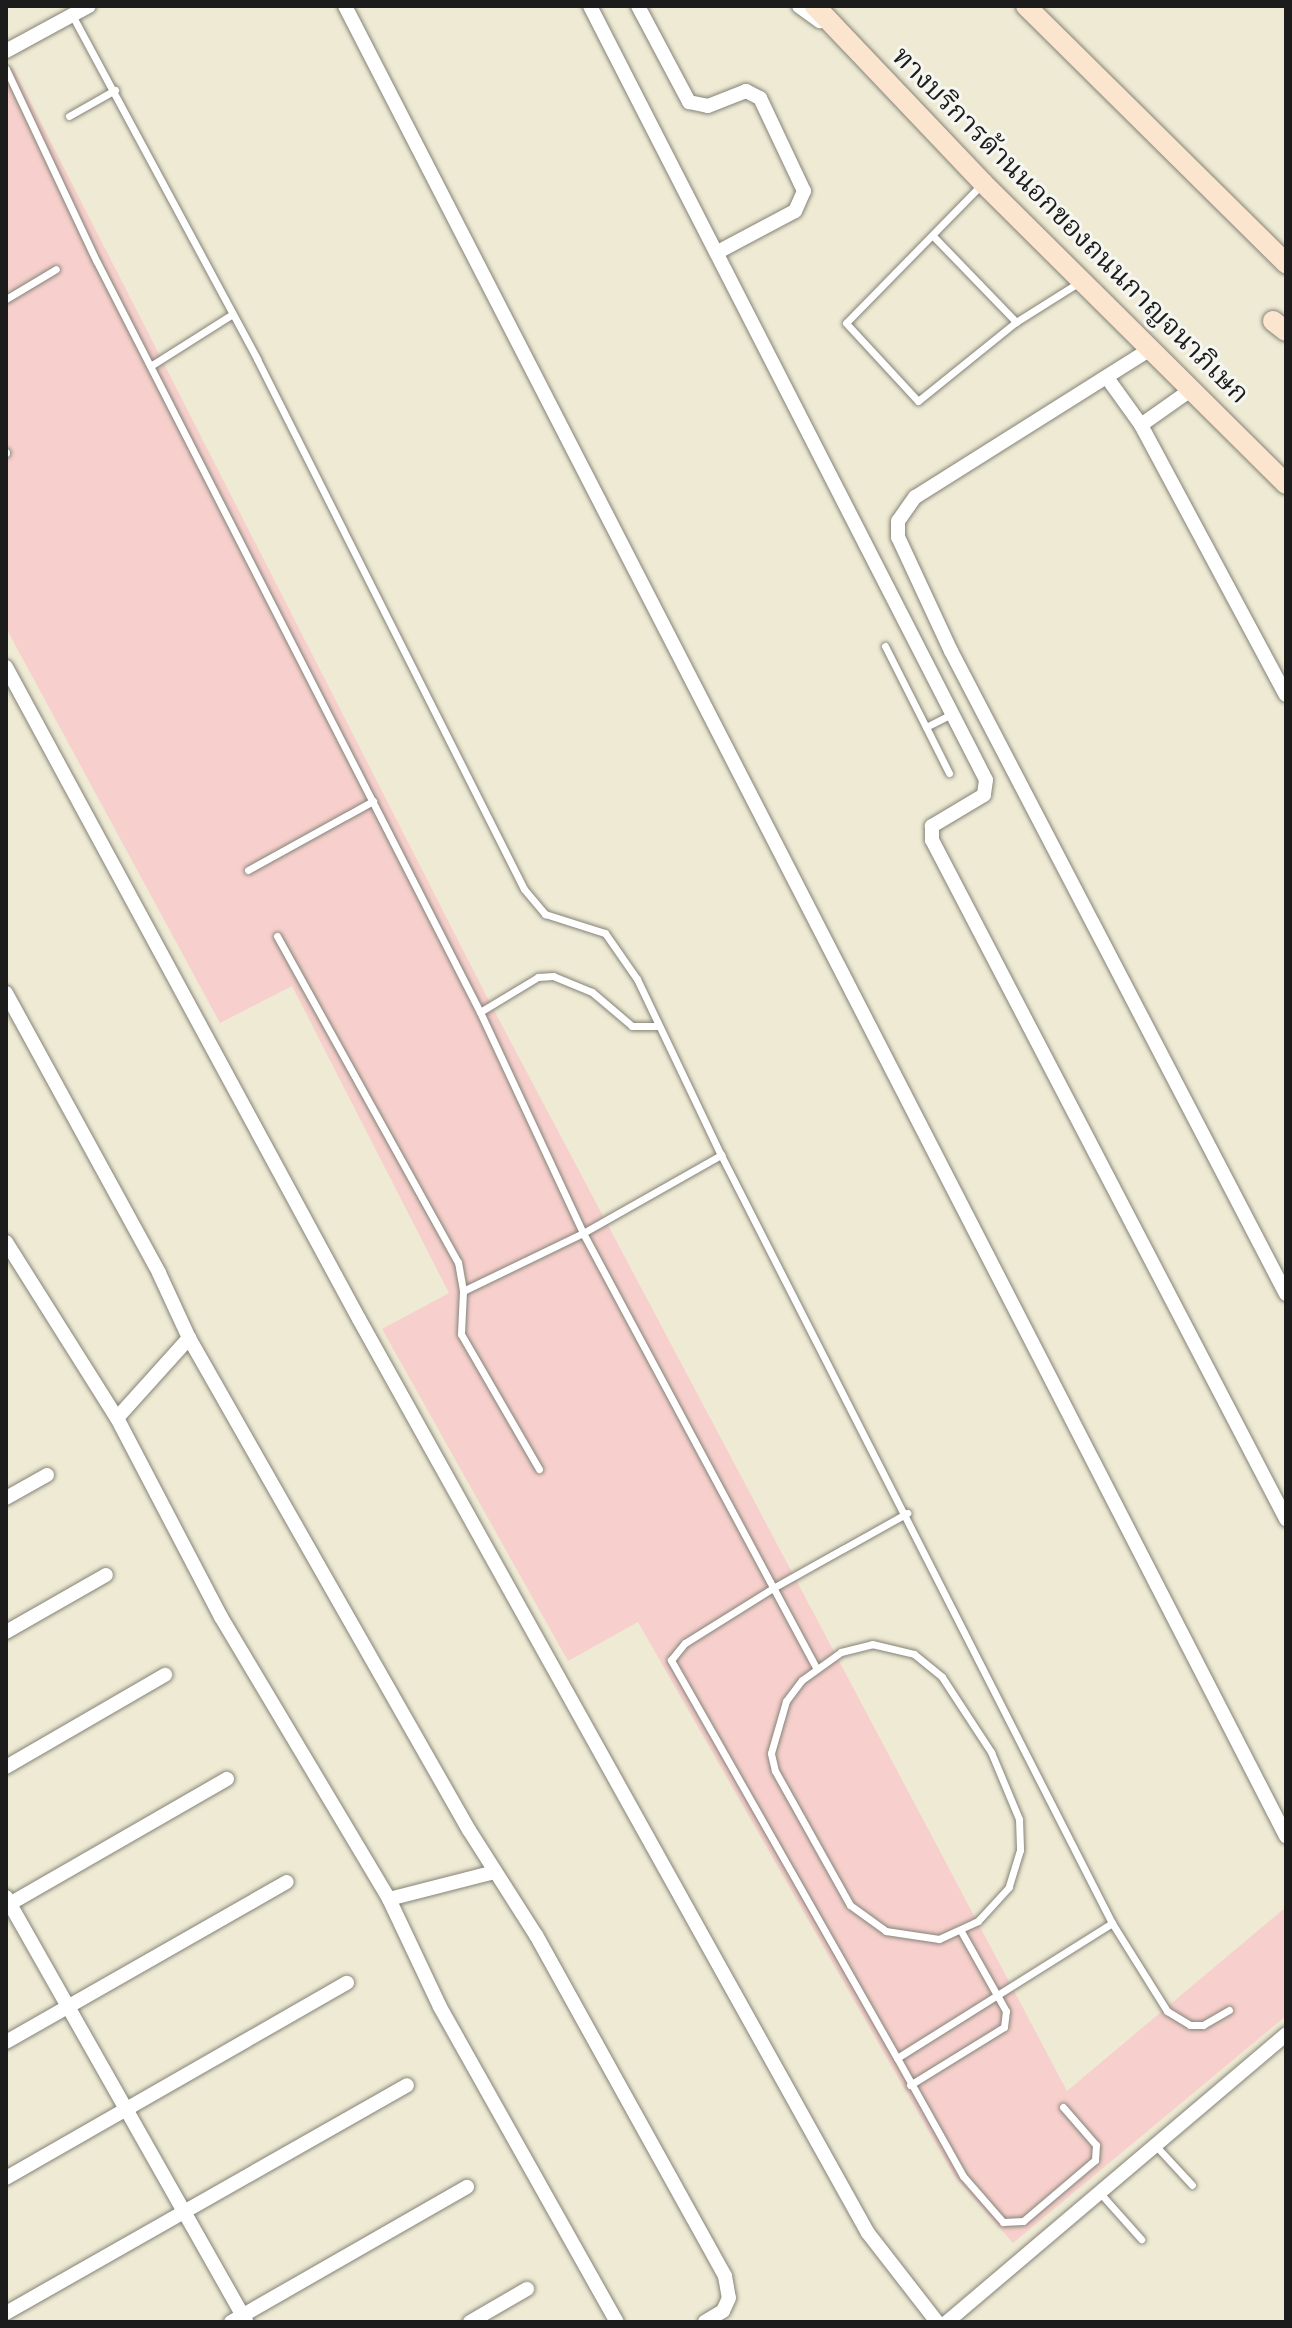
<!DOCTYPE html>
<html>
<head>
<meta charset="utf-8">
<style>
  body { margin:0 }
  #map { position:relative; width:1292px; height:2328px; overflow:hidden; background:#eeead4; font-family:"IM FELL Double Pica","Noto Serif Thai",serif }
  div>[style] { position:absolute }
  [style*='--x'] { left:calc(var(--x)*1px); top:calc(var(--y)*1px); width:calc(var(--w)*1px); rotate:calc(var(--a)*1deg) }
  .built>* { inset:0; background:#f7d0cd }
  .roads { filter:drop-shadow(0 0 2px #858378) drop-shadow(0 0 2px #858378) }
  .service>* { height:7px; margin:-3.5px; padding:0 3.5px; transform-origin:3.5px; border-radius:3.5px; background:#fff }
  .minor>* { height:14px; margin:-7px; padding:0 7px; transform-origin:7px; border-radius:7px; background:#fff }
  .secondary>* { height:20px; margin:-10px; padding:0 10px; transform-origin:10px; border-radius:10px; background:#fce5cf }
  span { translate:-50% -50%; white-space:nowrap; text-align:center; line-height:1.15; -webkit-text-stroke:6px #f6f6f2; paint-order:stroke }
  .street-label { font-size:28px; color:#1c1c1c }
  .frame { position:absolute; inset:0; border:8px solid #1c1c1c; pointer-events:none }
</style>
</head>
<body>
<div id="map">
  <div class="built">
    <i style="clip-path:polygon(13px 68px,488px 999px,1067px 2091px,1286px 1907px,1286px 2016px,1013px 2243px,955px 2177px,638px 1622px,568px 1661px,382px 1329px,449px 1293px,292px 986px,220px 1023px,6px 628px,6px 71px)"></i>
  </div>
  <div class="roads">
    <div class="service">
      <i style="--x:72;--y:15;--w:391;--a:61.7"></i>
      <i style="--x:257;--y:359;--w:593;--a:63.26"></i>
      <i style="--x:524;--y:889;--w:33;--a:50"></i>
      <i style="--x:545;--y:914;--w:63;--a:17.6"></i>
      <i style="--x:605;--y:933;--w:56;--a:55.2"></i>
      <i style="--x:637;--y:979;--w:195;--a:64.5"></i>
      <i style="--x:721;--y:1155;--w:862;--a:63.02"></i>
      <i style="--x:1112;--y:1923;--w:104;--a:58"></i>
      <i style="--x:1167;--y:2011;--w:27;--a:31"></i>
      <i style="--x:1190;--y:2025;--w:13;--a:0"></i>
      <i style="--x:1203;--y:2025;--w:30;--a:-30"></i>
      <i style="--x:6;--y:69;--w:213;--a:64.8"></i>
      <i style="--x:97;--y:262;--w:842;--a:62.95"></i>
      <i style="--x:480;--y:1012;--w:244;--a:65"></i>
      <i style="--x:583;--y:1233;--w:491;--a:61.8"></i>
      <i style="--x:69;--y:116;--w:53;--a:-29.5"></i>
      <i style="--x:982;--y:184;--w:194;--a:134.4"></i>
      <i style="--x:846;--y:323;--w:106;--a:47.3"></i>
      <i style="--x:918;--y:401;--w:126;--a:-38.9"></i>
      <i style="--x:1016;--y:322;--w:77;--a:-32.2"></i>
      <i style="--x:935;--y:238;--w:117;--a:46"></i>
      <i style="--x:6;--y:299;--w:58;--a:-31"></i>
      <i style="--x:152;--y:365;--w:93;--a:-32.3"></i>
      <i style="--x:6;--y:452;--w:1;--a:90"></i>
      <i style="--x:885;--y:646;--w:91;--a:63.2"></i>
      <i style="--x:949;--y:773;--w:51;--a:-116.6"></i>
      <i style="--x:926;--y:727;--w:29;--a:-27"></i>
      <i style="--x:248;--y:870;--w:143;--a:-28.9"></i>
      <i style="--x:277;--y:936;--w:373;--a:61"></i>
      <i style="--x:458;--y:1262;--w:29;--a:80"></i>
      <i style="--x:463;--y:1291;--w:133;--a:-25.8"></i>
      <i style="--x:583;--y:1233;--w:159;--a:-29.5"></i>
      <i style="--x:480;--y:1012;--w:68;--a:-31.1"></i>
      <i style="--x:538;--y:977;--w:15;--a:-4"></i>
      <i style="--x:553;--y:976;--w:42;--a:22.3"></i>
      <i style="--x:592;--y:992;--w:52;--a:40.4"></i>
      <i style="--x:632;--y:1026;--w:25;--a:0"></i>
      <i style="--x:463;--y:1291;--w:43;--a:92.7"></i>
      <i style="--x:461;--y:1334;--w:156;--a:60"></i>
      <i style="--x:872;--y:1644;--w:43;--a:13.4"></i>
      <i style="--x:914;--y:1654;--w:36;--a:39"></i>
      <i style="--x:942;--y:1677;--w:90;--a:56.8"></i>
      <i style="--x:991;--y:1752;--w:73;--a:67.3"></i>
      <i style="--x:1019;--y:1819;--w:31;--a:88"></i>
      <i style="--x:1020;--y:1850;--w:39;--a:107"></i>
      <i style="--x:1009;--y:1887;--w:46;--a:132.4"></i>
      <i style="--x:978;--y:1921;--w:43;--a:155.2"></i>
      <i style="--x:939;--y:1939;--w:54;--a:-171.4"></i>
      <i style="--x:886;--y:1931;--w:44;--a:-144.2"></i>
      <i style="--x:850;--y:1905;--w:154;--a:-119.2"></i>
      <i style="--x:775;--y:1771;--w:18;--a:-103"></i>
      <i style="--x:771;--y:1753;--w:54;--a:-73.9"></i>
      <i style="--x:786;--y:1701;--w:26;--a:-53"></i>
      <i style="--x:802;--y:1680;--w:48;--a:-35.7"></i>
      <i style="--x:841;--y:1652;--w:32;--a:-14"></i>
      <i style="--x:897;--y:2058;--w:458;--a:-119.6"></i>
      <i style="--x:671;--y:1660;--w:22;--a:-51"></i>
      <i style="--x:685;--y:1643;--w:104;--a:-32"></i>
      <i style="--x:773;--y:1588;--w:154;--a:-29.2"></i>
      <i style="--x:910;--y:2085;--w:110;--a:-31.7"></i>
      <i style="--x:1004;--y:2027;--w:16;--a:-83"></i>
      <i style="--x:1006;--y:2011;--w:92;--a:-119.4"></i>
      <i style="--x:1063;--y:2107;--w:50;--a:49"></i>
      <i style="--x:1096;--y:2145;--w:15;--a:94"></i>
      <i style="--x:1095;--y:2160;--w:94;--a:139.7"></i>
      <i style="--x:1023;--y:2221;--w:20;--a:177"></i>
      <i style="--x:1003;--y:2222;--w:61;--a:-131"></i>
      <i style="--x:963;--y:2176;--w:135;--a:-119.2"></i>
      <i style="--x:897;--y:2058;--w:254;--a:-32.1"></i>
      <i style="--x:1156;--y:2146;--w:53;--a:47.3"></i>
      <i style="--x:1100;--y:2193;--w:62;--a:48.3"></i>
    </div>
    <div class="minor">
      <i style="--x:345;--y:6;--w:2058;--a:62.79"></i>
      <i style="--x:590;--y:6;--w:869;--a:62.9"></i>
      <i style="--x:986;--y:780;--w:15;--a:98"></i>
      <i style="--x:984;--y:795;--w:61;--a:149.2"></i>
      <i style="--x:932;--y:826;--w:14;--a:90"></i>
      <i style="--x:932;--y:840;--w:766;--a:62.46"></i>
      <i style="--x:638;--y:6;--w:109;--a:62"></i>
      <i style="--x:689;--y:102;--w:19;--a:12"></i>
      <i style="--x:708;--y:106;--w:41;--a:-21.5"></i>
      <i style="--x:746;--y:91;--w:16;--a:27"></i>
      <i style="--x:760;--y:98;--w:103;--a:64.7"></i>
      <i style="--x:804;--y:191;--w:22;--a:114"></i>
      <i style="--x:795;--y:211;--w:89;--a:152"></i>
      <i style="--x:799;--y:6;--w:26;--a:36"></i>
      <i style="--x:6;--y:51;--w:94;--a:-28.5"></i>
      <i style="--x:1152;--y:348;--w:280;--a:147.8"></i>
      <i style="--x:915;--y:497;--w:29;--a:125"></i>
      <i style="--x:898;--y:521;--w:16;--a:90"></i>
      <i style="--x:898;--y:537;--w:126;--a:65.1"></i>
      <i style="--x:951;--y:651;--w:725;--a:62.48"></i>
      <i style="--x:1108;--y:379;--w:57;--a:54.3"></i>
      <i style="--x:1141;--y:425;--w:306;--a:61.8"></i>
      <i style="--x:1141;--y:425;--w:62;--a:-35.2"></i>
      <i style="--x:6;--y:667;--w:741;--a:61.57"></i>
      <i style="--x:359;--y:1319;--w:1046;--a:60.89"></i>
      <i style="--x:868;--y:2233;--w:113;--a:52.2"></i>
      <i style="--x:6;--y:993;--w:319;--a:61.3"></i>
      <i style="--x:159;--y:1273;--w:72;--a:65.2"></i>
      <i style="--x:189;--y:1338;--w:566;--a:60.36"></i>
      <i style="--x:469;--y:1830;--w:125;--a:57.5"></i>
      <i style="--x:536;--y:1935;--w:390;--a:61"></i>
      <i style="--x:725;--y:2276;--w:22;--a:80"></i>
      <i style="--x:729;--y:2298;--w:14;--a:115"></i>
      <i style="--x:723;--y:2311;--w:21;--a:149"></i>
      <i style="--x:6;--y:1242;--w:208;--a:57.8"></i>
      <i style="--x:117;--y:1418;--w:225;--a:62.4"></i>
      <i style="--x:221;--y:1617;--w:328;--a:59.2"></i>
      <i style="--x:389;--y:1899;--w:119;--a:64.7"></i>
      <i style="--x:440;--y:2007;--w:361;--a:60.7"></i>
      <i style="--x:117;--y:1418;--w:108;--a:-48"></i>
      <i style="--x:6;--y:1498;--w:47;--a:-29.3"></i>
      <i style="--x:6;--y:1632;--w:115;--a:-29.7"></i>
      <i style="--x:6;--y:1767;--w:184;--a:-30.1"></i>
      <i style="--x:6;--y:1897;--w:488;--a:60.5"></i>
      <i style="--x:389;--y:1899;--w:109;--a:-14.3"></i>
      <i style="--x:6;--y:1906;--w:255;--a:-29.9"></i>
      <i style="--x:6;--y:2042;--w:323;--a:-29.7"></i>
      <i style="--x:6;--y:2178;--w:393;--a:-29.8"></i>
      <i style="--x:6;--y:2313;--w:461;--a:-29.6"></i>
      <i style="--x:231;--y:2322;--w:272;--a:-29.8"></i>
      <i style="--x:470;--y:2322;--w:66;--a:-30.1"></i>
      <i style="--x:947;--y:2322;--w:445;--a:-40.3"></i>
    </div>
    <div class="secondary">
      <i style="--x:815;--y:6;--w:244;--a:46.5"></i>
      <i style="--x:983;--y:183;--w:427;--a:44.8"></i>
      <i style="--x:1026;--y:6;--w:366;--a:44.7"></i>
      <i style="--x:1273;--y:321;--w:16;--a:38"></i>
    </div>
  </div>
  <div class="street-label">
    <span style="left:1070px;top:226px;rotate:45deg">ทางบริการด้านนอกของถนนกาญจนาภิเษก</span>
  </div>
  <div class="frame"></div>
</div>
</body>
</html>
